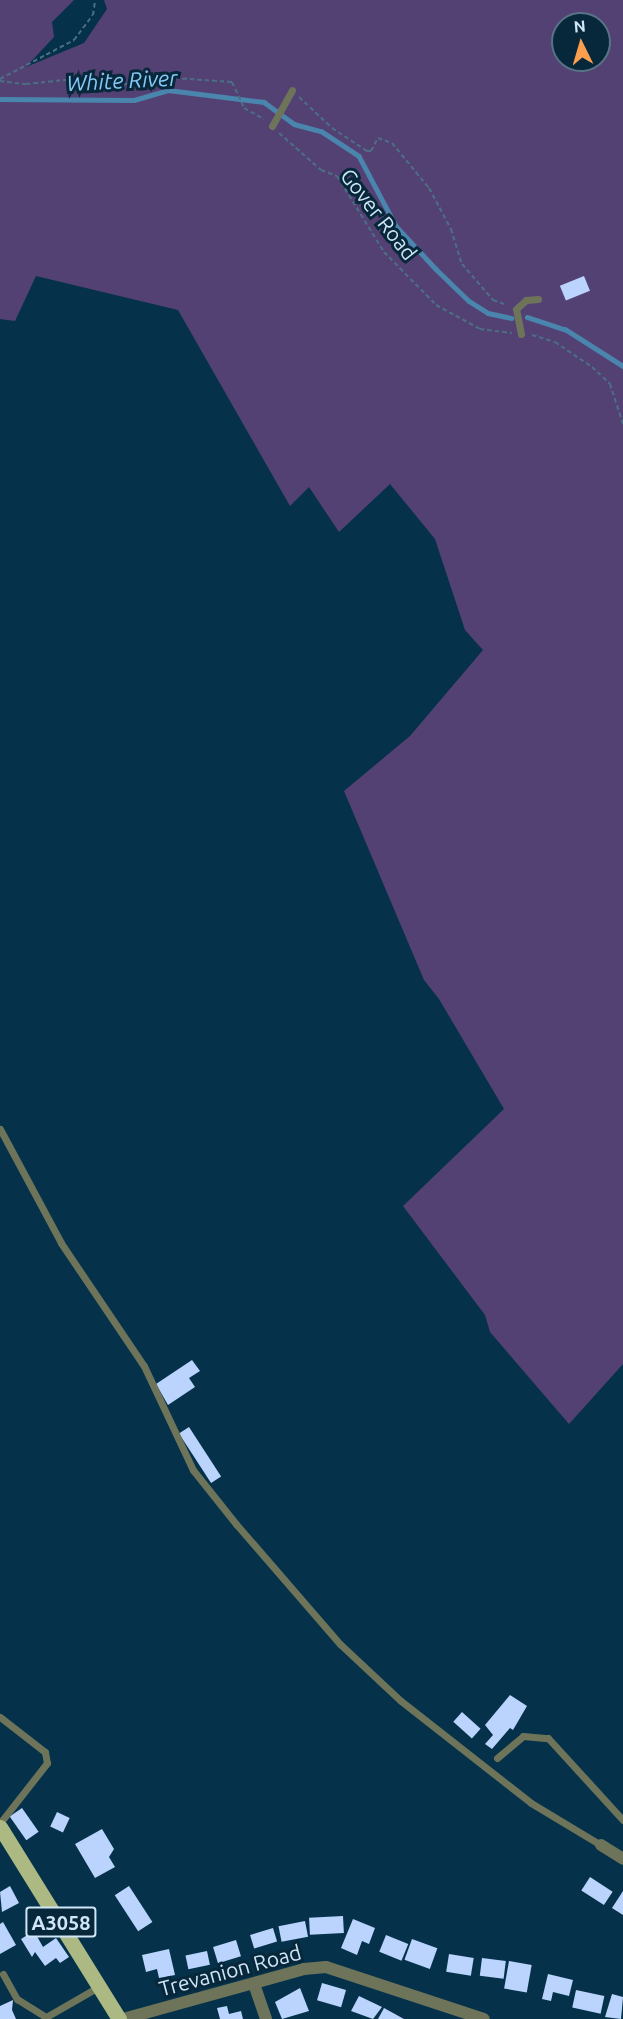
<!DOCTYPE html>
<html>
<head>
<meta charset="utf-8">
<style>
  body { margin:0 }
  #map { position:relative; width:623px; height:2019px; overflow:hidden; background:#05324a; font-family:Ubuntu,sans-serif }
  div>[style] { position:absolute }
  [style*='--x'] { left:calc(var(--x)*1px); top:calc(var(--y)*1px); width:calc(var(--w)*1px); rotate:calc(var(--a)*1deg) }
  .green>* { inset:0; background:#544174 }
  .stream>* { height:4.5px; margin:-2.25px; padding:0 2.25px; transform-origin:2.25px; border-radius:2.25px; background:#4985ac }
  .building>* { inset:0; background:#bad4fd; transform-origin:0 0 }
  .path>* { height:2px; margin-top:-1px; transform-origin:0; background:repeating-linear-gradient(90deg,#4a6f85 0 4.5px,transparent 0 7.5px) }
  .service>* { height:7px; margin:-3.5px; padding:0 3.5px; transform-origin:3.5px; border-radius:3.5px; background:#6d745a }
  .minor>* { height:12px; margin:-6px; padding:0 6px; transform-origin:6px; border-radius:6px; background:#6d745a }
  .primary>* { height:15px; margin:-7.5px; padding:0 7.5px; transform-origin:7.5px; border-radius:7.5px; background:#acb983 }
  span { translate:-50% -50%; white-space:nowrap; text-align:center; line-height:1.15; -webkit-text-stroke:6px #07273a; paint-order:stroke }
  .shield-label span { padding:2px 4px; background:#07273a; border:2px solid; border-radius:4px; -webkit-text-stroke-width:0 }
  .shield-label { font-size:20px; color:#d0e6f6; font-weight:700 }
  .street-label { font-size:21px; color:#d0e6f6 }
  .water-label { font-size:22px; color:#85c8f5; font-style:italic }
  .north { position:absolute; left:551px; top:12px; width:60px; height:60px; box-sizing:border-box; background:#07273a; border:2px solid #577385; border-radius:50%; rotate:355deg; font-size:16px; font-weight:700; line-height:24px; text-align:center; color:#d0e6f6 }
  .north::after { content:''; display:block; margin:auto; width:21px; height:27px; background:#fa9f4e; clip-path:polygon(50% 0,100% 100%,50% 72%,0 100%) }
</style>
</head>
<body>
<div id="map">
  <div class="green">
    <i style="clip-path:polygon(evenodd,0 0,74px 0,52px 22px,54px 37px,26px 67px,84px 43px,107px 9px,104px 0,623px 0,623px 1364px,569px 1424px,490px 1332px,485px 1315px,403px 1206px,504px 1109px,439px 999px,424px 980px,344px 791px,410px 736px,483px 650px,465px 630px,435px 539px,390px 484px,339px 532px,309px 487px,290px 506px,178px 310px,36px 276px,15px 321px,0 319px,0 0,563px 24px,599px 24px,599px 60px,563px 60px,563px 24px)"></i>
  </div>
  <div class="stream">
    <i style="--x:0;--y:99;--w:134;--a:0.4"></i>
    <i style="--x:134;--y:100;--w:35;--a:-16"></i>
    <i style="--x:168;--y:90;--w:97;--a:7.1"></i>
    <i style="--x:264;--y:102;--w:37;--a:36"></i>
    <i style="--x:294;--y:124;--w:28;--a:15"></i>
    <i style="--x:321;--y:131;--w:45;--a:33.3"></i>
    <i style="--x:359;--y:156;--w:79;--a:62.1"></i>
    <i style="--x:396;--y:226;--w:59;--a:47.1"></i>
    <i style="--x:436;--y:269;--w:46;--a:44.1"></i>
    <i style="--x:469;--y:301;--w:22;--a:32"></i>
    <i style="--x:488;--y:313;--w:24;--a:12"></i>
    <i style="--x:527;--y:317;--w:40;--a:18"></i>
    <i style="--x:565;--y:329;--w:69;--a:32.5"></i>
  </div>
  <div class="building">
    <i style="left:584px;top:276px;width:16px;height:26px;rotate:68deg"></i>
    <i style="clip-path:polygon(192px 1360px,200px 1371px,189px 1378px,195px 1387px,168px 1405px,156px 1384px)"></i>
    <i style="left:189px;top:1427px;width:59px;height:12px;rotate:57deg"></i>
    <i style="clip-path:polygon(510px 1695px,527px 1706px,513px 1730px,510px 1728px,492px 1749px,485px 1744px,493px 1735px,485px 1725px)"></i>
    <i style="left:462px;top:1712px;width:25px;height:13px;rotate:42deg"></i>
    <i style="left:22px;top:1808px;width:29px;height:15px;rotate:55deg"></i>
    <i style="left:57px;top:1812px;width:14px;height:16px;rotate:25deg"></i>
    <i style="clip-path:polygon(102px 1829px,114px 1849px,109px 1857px,115px 1867px,95px 1878px,75px 1844px)"></i>
    <i style="left:590px;top:1877px;width:27px;height:16px;rotate:33deg"></i>
    <i style="clip-path:polygon(10px 1886px,19px 1903px,2px 1912px,0 1892px)"></i>
    <i style="left:129px;top:1886px;width:43px;height:17px;rotate:57deg"></i>
    <i style="clip-path:polygon(623px 1891px,623px 1915px,612px 1908px)"></i>
    <i style="left:343px;top:1916px;width:17px;height:34px;rotate:87deg"></i>
    <i style="clip-path:polygon(353px 1919px,375px 1928px,369px 1944px,362px 1941px,357px 1955px,341px 1948px)"></i>
    <i style="left:305px;top:1921px;width:16px;height:27px;rotate:79deg"></i>
    <i style="clip-path:polygon(3px 1922px,16px 1945px,0 1954px,0 1924px)"></i>
    <i style="left:273px;top:1928px;width:14px;height:24px;rotate:73deg"></i>
    <i style="clip-path:polygon(34px 1931px,43px 1947px,56px 1938px,69px 1957px,60px 1963px,56px 1958px,45px 1966px,35px 1952px,32px 1957px,21px 1939px)"></i>
    <i style="left:386px;top:1935px;width:24px;height:18px;rotate:22deg"></i>
    <i style="left:412px;top:1939px;width:27px;height:22px;rotate:20deg"></i>
    <i style="left:236px;top:1940px;width:17px;height:24px;rotate:73deg"></i>
    <i style="clip-path:polygon(169px 1949px,175px 1975px,159px 1978px,157px 1969px,146px 1972px,142px 1955px)"></i>
    <i style="left:207px;top:1951px;width:14px;height:22px;rotate:78deg"></i>
    <i style="left:449px;top:1954px;width:25px;height:18px;rotate:9deg"></i>
    <i style="left:482px;top:1958px;width:24px;height:18px;rotate:7deg"></i>
    <i style="left:509px;top:1961px;width:23px;height:28px;rotate:10deg"></i>
    <i style="clip-path:polygon(548px 1974px,573px 1980px,569px 1996px,553px 1992px,551px 2001px,542px 1999px)"></i>
    <i style="left:322px;top:1983px;width:25px;height:18px;rotate:16deg"></i>
    <i style="clip-path:polygon(300px 1988px,309px 2011px,282px 2019px,275px 2002px)"></i>
    <i style="left:576px;top:1990px;width:29px;height:18px;rotate:12deg"></i>
    <i style="clip-path:polygon(612px 1994px,623px 1997px,621px 2019px,605px 2017px)"></i>
    <i style="clip-path:polygon(359px 1996px,382px 2007px,373px 2019px,351px 2011px)"></i>
    <i style="clip-path:polygon(13px 2000px,12px 2010px,16px 2019px,0 2019px,0 2006px)"></i>
    <i style="clip-path:polygon(227px 2006px,229px 2014px,241px 2011px,243px 2019px,220px 2019px,217px 2008px)"></i>
    <i style="clip-path:polygon(384px 2008px,404px 2019px,378px 2019px)"></i>
  </div>
  <div class="path">
    <i style="--x:0;--y:79;--w:84;--a:-27.8"></i>
    <i style="--x:74;--y:40;--w:31;--a:-53"></i>
    <i style="--x:93;--y:15;--w:15;--a:-82"></i>
    <i style="--x:0;--y:81;--w:26;--a:7"></i>
    <i style="--x:26;--y:84;--w:49;--a:-5.8"></i>
    <i style="--x:75;--y:79;--w:34;--a:12"></i>
    <i style="--x:108;--y:86;--w:67;--a:-6.8"></i>
    <i style="--x:175;--y:78;--w:57;--a:4"></i>
    <i style="--x:232;--y:82;--w:29;--a:65"></i>
    <i style="--x:244;--y:108;--w:23;--a:29"></i>
    <i style="--x:299;--y:97;--w:45;--a:43.2"></i>
    <i style="--x:332;--y:128;--w:42;--a:33.3"></i>
    <i style="--x:367;--y:151;--w:4;--a:0"></i>
    <i style="--x:371;--y:151;--w:15;--a:-62"></i>
    <i style="--x:378;--y:138;--w:15;--a:20"></i>
    <i style="--x:392;--y:143;--w:58;--a:50.6"></i>
    <i style="--x:429;--y:188;--w:47;--a:61.8"></i>
    <i style="--x:451;--y:229;--w:37;--a:73"></i>
    <i style="--x:462;--y:264;--w:48;--a:49.3"></i>
    <i style="--x:493;--y:300;--w:15;--a:20"></i>
    <i style="--x:279;--y:133;--w:56;--a:41.4"></i>
    <i style="--x:321;--y:170;--w:17;--a:21"></i>
    <i style="--x:337;--y:176;--w:89;--a:58.3"></i>
    <i style="--x:384;--y:252;--w:74;--a:45.5"></i>
    <i style="--x:436;--y:305;--w:50;--a:28.6"></i>
    <i style="--x:480;--y:329;--w:32;--a:7"></i>
    <i style="--x:532;--y:335;--w:24;--a:17"></i>
    <i style="--x:555;--y:342;--w:45;--a:34"></i>
    <i style="--x:592;--y:367;--w:25;--a:43"></i>
    <i style="--x:610;--y:384;--w:42;--a:72"></i>
  </div>
  <div class="service">
    <i style="--x:272;--y:126;--w:41;--a:-60.9"></i>
    <i style="--x:521;--y:334;--w:25;--a:-101"></i>
    <i style="--x:516;--y:309;--w:13;--a:-42"></i>
    <i style="--x:526;--y:300;--w:12;--a:-5"></i>
    <i style="--x:0;--y:1129;--w:129;--a:61.8"></i>
    <i style="--x:61;--y:1243;--w:148;--a:56"></i>
    <i style="--x:144;--y:1366;--w:115;--a:64.8"></i>
    <i style="--x:193;--y:1470;--w:69;--a:51.5"></i>
    <i style="--x:236;--y:1524;--w:159;--a:49.1"></i>
    <i style="--x:340;--y:1644;--w:83;--a:43.1"></i>
    <i style="--x:401;--y:1701;--w:165;--a:38.1"></i>
    <i style="--x:531;--y:1803;--w:82;--a:31"></i>
    <i style="--x:0;--y:1717;--w:57;--a:37.9"></i>
    <i style="--x:45;--y:1752;--w:11;--a:80"></i>
    <i style="--x:47;--y:1763;--w:76;--a:128.1"></i>
    <i style="--x:497;--y:1758;--w:34;--a:-40"></i>
    <i style="--x:523;--y:1736;--w:25;--a:5"></i>
    <i style="--x:548;--y:1738;--w:111;--a:47.6"></i>
    <i style="--x:3;--y:1974;--w:29;--a:61"></i>
    <i style="--x:17;--y:1999;--w:34;--a:32"></i>
    <i style="--x:46;--y:2017;--w:62;--a:-29.9"></i>
  </div>
  <div class="minor">
    <i style="--x:601;--y:1845;--w:26;--a:32"></i>
    <i style="--x:254;--y:1984;--w:37;--a:71"></i>
    <i style="--x:123;--y:2019;--w:188;--a:-15.4"></i>
    <i style="--x:304;--y:1969;--w:22;--a:-5"></i>
    <i style="--x:326;--y:1967;--w:166;--a:18.2"></i>
  </div>
  <div class="primary">
    <i style="--x:0;--y:1827;--w:226;--a:58.2"></i>
  </div>
  <div class="shield-label">
    <span style="left:61px;top:1922px">A3058</span>
  </div>
  <div class="street-label">
    <span style="left:379px;top:214px;rotate:52deg">Gover Road</span>
    <span style="left:230px;top:1970px;rotate:-15deg">Trevanion Road</span>
  </div>
  <div class="water-label">
    <span style="left:122px;top:80px;rotate:-3deg">White River</span>
  </div>
  <div class="north">N</div>
</div>
</body>
</html>
